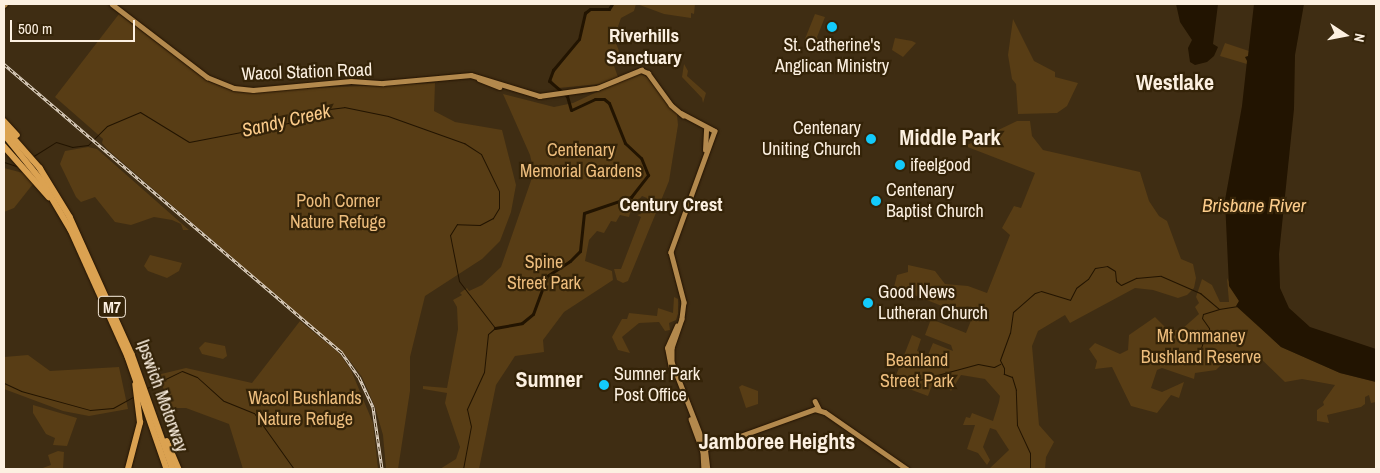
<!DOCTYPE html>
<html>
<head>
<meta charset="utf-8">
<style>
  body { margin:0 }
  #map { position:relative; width:1380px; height:473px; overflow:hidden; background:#3f2d13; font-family:"Archivo Narrow",sans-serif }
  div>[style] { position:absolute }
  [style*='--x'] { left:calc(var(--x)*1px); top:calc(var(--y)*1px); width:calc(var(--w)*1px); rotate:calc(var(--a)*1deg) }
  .green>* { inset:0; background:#583d15 }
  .water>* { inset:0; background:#221401 }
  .stream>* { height:1px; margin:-0.5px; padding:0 0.5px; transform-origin:0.5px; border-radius:0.5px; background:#221401 }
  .river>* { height:3px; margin:-1.5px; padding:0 1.5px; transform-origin:1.5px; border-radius:1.5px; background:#221401 }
  .roads { filter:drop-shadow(0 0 1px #251400) drop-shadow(0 0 1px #251400) }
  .major>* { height:4.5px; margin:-2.25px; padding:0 2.25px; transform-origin:2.25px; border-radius:2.25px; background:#b3894d }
  .highway>* { height:5.5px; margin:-2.75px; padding:0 2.75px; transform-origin:2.75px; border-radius:2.75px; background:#dba251 }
  .rail>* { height:3px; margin-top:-1.5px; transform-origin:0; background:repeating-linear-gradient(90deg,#342308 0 4px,#e4d7c7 0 8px); box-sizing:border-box; border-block:1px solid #e4d7c7 }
  .dots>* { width:14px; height:14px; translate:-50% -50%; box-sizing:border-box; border:2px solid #342308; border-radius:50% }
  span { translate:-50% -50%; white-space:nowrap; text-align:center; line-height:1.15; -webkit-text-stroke:4.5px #342308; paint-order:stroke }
  .shield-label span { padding:1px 4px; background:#342308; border:1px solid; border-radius:4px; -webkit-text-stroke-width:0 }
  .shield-label { font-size:16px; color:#fcf0e1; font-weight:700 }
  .poi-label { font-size:18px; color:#fcf0e1 }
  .right { translate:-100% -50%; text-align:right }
  .left { translate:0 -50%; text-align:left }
  .street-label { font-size:18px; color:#fcf0e1 }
  .park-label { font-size:18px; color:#edbd7d }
  .neighbourhood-label { font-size:19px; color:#fcf0e1; font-weight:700 }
  .water-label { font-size:19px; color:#fccc8b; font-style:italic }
  .district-label { font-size:22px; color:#fcf0e1; font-weight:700 }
  .frame { position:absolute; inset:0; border:5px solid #fcf0e1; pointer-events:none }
  .north { position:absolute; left:1320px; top:10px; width:50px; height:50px; -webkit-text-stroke:4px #342308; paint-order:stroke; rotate:101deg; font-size:14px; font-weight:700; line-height:20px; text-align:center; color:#fcf0e1 }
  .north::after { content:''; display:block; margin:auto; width:18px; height:22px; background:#fcf0e1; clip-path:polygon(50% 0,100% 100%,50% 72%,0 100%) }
  .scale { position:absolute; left:10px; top:20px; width:125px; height:22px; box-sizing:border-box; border:2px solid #fcf0e1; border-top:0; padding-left:6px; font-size:15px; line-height:18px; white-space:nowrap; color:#fcf0e1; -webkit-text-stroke:4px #342308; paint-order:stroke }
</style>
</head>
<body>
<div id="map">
  <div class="green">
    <i style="clip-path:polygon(613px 4px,636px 4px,634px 11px,621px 18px,614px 38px,619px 51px,614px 66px,618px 77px,600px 84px,558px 88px,550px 78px,576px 45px,586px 14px,591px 10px,610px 10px)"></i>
    <i style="clip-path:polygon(637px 4px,695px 4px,694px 14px,691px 13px,691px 18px,664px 14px)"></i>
    <i style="clip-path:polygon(119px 14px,207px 81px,234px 91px,435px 83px,434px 111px,455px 122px,502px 130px,516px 185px,511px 212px,500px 241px,482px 259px,425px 296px,410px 357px,410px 391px,398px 469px,386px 469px,383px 435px,375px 407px,362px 377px,347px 357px,107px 149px,102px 143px,103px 139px,55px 97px)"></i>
    <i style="clip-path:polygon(815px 14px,825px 17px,817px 37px,821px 47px,815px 48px,814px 43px,805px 39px)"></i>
    <i style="clip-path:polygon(1013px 19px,1034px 61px,1055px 72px,1055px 77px,1078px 83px,1067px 106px,1057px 113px,1018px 114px,1016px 84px,1012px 79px,1008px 55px)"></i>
    <i style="clip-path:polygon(895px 38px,912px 41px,916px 43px,903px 57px,892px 50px)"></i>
    <i style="clip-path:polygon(1225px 43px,1249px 51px,1247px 64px,1220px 56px)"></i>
    <i style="clip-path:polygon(684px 64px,688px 71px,687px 76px,706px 93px,703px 103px,702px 98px,682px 77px)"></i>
    <i style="clip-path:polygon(638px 73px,647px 77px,677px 114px,678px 125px,669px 181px,628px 281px,623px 283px,617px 280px,614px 269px,621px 269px,641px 217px,637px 215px,641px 214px,647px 198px,642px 196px,631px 209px,629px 217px,620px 215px,616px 222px,611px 221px,604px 233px,597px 231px,589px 240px,585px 261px,612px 271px,613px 280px,564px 312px,543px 340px,544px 352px,515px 356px,496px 385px,479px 469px,440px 469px,456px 459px,460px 447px,445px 403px,447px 393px,423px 389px,423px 386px,447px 388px,458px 329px,457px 307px,453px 300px,462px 295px,460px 293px,467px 288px,469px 291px,482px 285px,501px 267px,534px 172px,530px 155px,503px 94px,554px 107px,573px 103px)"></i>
    <i style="clip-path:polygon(1017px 121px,1030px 121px,1032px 136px,1043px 150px,1140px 172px,1149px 201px,1159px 216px,1167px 221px,1181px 259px,1193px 264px,1196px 278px,1194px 288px,1187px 295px,1178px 298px,1153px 290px,1135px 288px,1070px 323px,1065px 315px,1038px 331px,1032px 346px,1039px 425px,1054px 442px,1046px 457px,1045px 469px,989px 469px,1009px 450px,996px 430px,990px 428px,983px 447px,990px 460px,987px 465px,978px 453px,967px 449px,975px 425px,963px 425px,966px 417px,970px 418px,972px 413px,993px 421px,999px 402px,1000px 396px,985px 379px,961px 375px,951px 391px,946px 385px,934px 380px,928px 396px,893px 383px,912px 335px,921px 339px,917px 351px,928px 355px,933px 343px,953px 351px,951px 345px,925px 335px,931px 319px,966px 333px,972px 318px,894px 287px,897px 275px,908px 272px,908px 265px,935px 271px,945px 284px,968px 286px,987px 293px,1010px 235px,1002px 228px,1014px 206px,1021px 208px,1035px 173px,965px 146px)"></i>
    <i style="clip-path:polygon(88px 147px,97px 149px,189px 230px,183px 230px,181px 224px,172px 220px,154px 217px,131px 225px,115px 222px,95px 197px,81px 202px,76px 197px,60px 164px,65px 151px)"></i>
    <i style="clip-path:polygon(4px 168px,27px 174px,33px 184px,14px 208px,4px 212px)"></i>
    <i style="clip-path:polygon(150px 255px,182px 263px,179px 271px,167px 278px,148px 271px,144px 266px)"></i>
    <i style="clip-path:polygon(1227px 278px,1239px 301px,1237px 305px,1281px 347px,1340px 373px,1376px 382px,1376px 402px,1371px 403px,1369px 395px,1365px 397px,1365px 404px,1361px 407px,1327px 415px,1329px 423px,1317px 421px,1317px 410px,1324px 405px,1323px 402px,1335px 385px,1302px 379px,1285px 382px,1254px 352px,1253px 363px,1235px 351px,1216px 370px,1195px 373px,1194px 379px,1162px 368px,1157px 370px,1151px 388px,1162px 392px,1184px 382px,1179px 398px,1171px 395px,1157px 413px,1131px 406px,1112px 367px,1095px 369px,1097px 361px,1089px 349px,1095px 343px,1120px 354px,1128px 350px,1129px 335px,1155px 317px,1169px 331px,1182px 329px,1199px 314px,1195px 307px,1199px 303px,1196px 297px,1202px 279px,1212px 285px,1220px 302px,1229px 302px)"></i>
    <i style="clip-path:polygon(674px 297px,678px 299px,678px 314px,676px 320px,669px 323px,670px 330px,665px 331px,659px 322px,639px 323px,622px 337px,630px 353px,618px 350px,612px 337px,622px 319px,627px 319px,629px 313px,657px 316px,658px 308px,673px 313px)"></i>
    <i style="clip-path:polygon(300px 321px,339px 353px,351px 370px,373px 423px,378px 469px,243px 469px,229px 424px,186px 408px,173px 408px,157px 375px,186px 368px,252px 383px)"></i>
    <i style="clip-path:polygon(205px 342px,225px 346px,227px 356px,223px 359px,202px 354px,199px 348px)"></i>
    <i style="clip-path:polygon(28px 355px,50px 371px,119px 367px,128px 409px,89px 416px,63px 411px,4px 389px,4px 357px)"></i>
    <i style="clip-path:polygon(742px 385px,758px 391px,758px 404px,746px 408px,739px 387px)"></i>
    <i style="clip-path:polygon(33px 405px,77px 418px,67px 446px,53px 445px,55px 438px,46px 434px,33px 413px)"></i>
    <i style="clip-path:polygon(58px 451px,64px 452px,63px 469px,40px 469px,51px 465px,48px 455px)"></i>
  </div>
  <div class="water">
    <i style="clip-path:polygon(1176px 4px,1218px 4px,1213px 44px,1218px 47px,1214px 56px,1207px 62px,1195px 65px,1190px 62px,1188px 48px,1192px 40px,1180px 22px)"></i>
    <i style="clip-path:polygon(1254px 4px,1304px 4px,1295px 55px,1294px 109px,1279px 254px,1280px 288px,1289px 308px,1310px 327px,1376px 349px,1376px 382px,1340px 373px,1281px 347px,1236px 306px,1239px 301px,1229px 286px,1225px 200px,1242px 106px,1247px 61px,1245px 57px,1248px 56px)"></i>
  </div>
  <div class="stream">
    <i style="--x:32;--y:157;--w:28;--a:-32"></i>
    <i style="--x:56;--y:142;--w:17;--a:17"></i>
    <i style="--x:72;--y:147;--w:16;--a:-7"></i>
    <i style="--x:88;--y:145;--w:27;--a:-45"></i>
    <i style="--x:107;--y:126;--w:36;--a:-23"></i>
    <i style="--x:140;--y:112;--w:57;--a:31.5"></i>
    <i style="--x:189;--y:142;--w:101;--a:-10.9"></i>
    <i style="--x:288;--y:123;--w:28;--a:-26"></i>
    <i style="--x:313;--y:111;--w:31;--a:-7"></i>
    <i style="--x:344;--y:107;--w:45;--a:11.6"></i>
    <i style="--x:388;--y:116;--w:81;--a:19.6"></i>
    <i style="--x:464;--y:143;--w:20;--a:33"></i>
    <i style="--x:481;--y:154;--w:41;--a:64.1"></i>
    <i style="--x:499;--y:191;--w:17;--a:90"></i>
    <i style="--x:499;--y:208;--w:12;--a:121"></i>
    <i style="--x:493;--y:218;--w:15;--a:152"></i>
    <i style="--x:480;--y:225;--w:23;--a:-178"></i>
    <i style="--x:457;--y:224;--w:13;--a:122"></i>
    <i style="--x:450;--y:235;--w:47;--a:78.9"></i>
    <i style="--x:459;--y:281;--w:59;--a:52.5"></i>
    <i style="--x:495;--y:328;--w:9;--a:139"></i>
    <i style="--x:488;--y:334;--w:38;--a:96"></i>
    <i style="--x:484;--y:372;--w:41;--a:114.7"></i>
    <i style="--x:467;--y:409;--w:17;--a:77"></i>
    <i style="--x:471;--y:426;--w:44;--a:100.5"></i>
    <i style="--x:4;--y:162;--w:16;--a:18"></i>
    <i style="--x:1187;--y:356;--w:7;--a:-45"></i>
    <i style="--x:1192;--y:351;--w:8;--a:0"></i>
    <i style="--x:1200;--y:351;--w:13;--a:-72"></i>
    <i style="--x:1204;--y:339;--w:4;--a:-14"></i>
    <i style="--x:1208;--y:338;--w:10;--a:-84"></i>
    <i style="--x:1209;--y:328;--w:12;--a:-125"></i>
    <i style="--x:1202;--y:318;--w:4;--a:-76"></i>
    <i style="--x:1203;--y:314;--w:17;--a:-17"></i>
    <i style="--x:897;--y:377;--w:22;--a:8"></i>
    <i style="--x:919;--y:380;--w:61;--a:-15.2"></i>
    <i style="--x:978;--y:364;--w:16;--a:11"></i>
    <i style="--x:994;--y:367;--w:7;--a:-27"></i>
    <i style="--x:4;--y:383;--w:19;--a:25"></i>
    <i style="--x:21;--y:391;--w:72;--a:15.4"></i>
    <i style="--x:90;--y:410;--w:23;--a:-5"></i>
    <i style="--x:113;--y:408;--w:25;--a:-29"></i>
    <i style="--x:147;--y:388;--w:39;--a:-26"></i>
    <i style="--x:182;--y:371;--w:16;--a:22"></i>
    <i style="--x:197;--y:377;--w:36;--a:42"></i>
    <i style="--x:224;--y:401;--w:32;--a:22"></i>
    <i style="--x:254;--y:413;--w:69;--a:54.5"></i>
    <i style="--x:1030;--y:469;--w:16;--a:-90"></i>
    <i style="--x:1030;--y:453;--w:31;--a:-115"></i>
    <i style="--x:1017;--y:425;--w:35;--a:-92"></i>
    <i style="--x:1016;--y:390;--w:14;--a:-107"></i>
    <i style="--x:1012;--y:377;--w:9;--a:-159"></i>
    <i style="--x:1004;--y:374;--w:6;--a:-90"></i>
    <i style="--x:1004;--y:368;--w:9;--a:-117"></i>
    <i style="--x:1000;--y:360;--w:29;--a:-70"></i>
    <i style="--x:1010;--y:333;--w:21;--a:-82"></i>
    <i style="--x:1013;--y:312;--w:29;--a:-41"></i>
    <i style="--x:1035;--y:293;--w:6;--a:-18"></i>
    <i style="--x:1041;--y:291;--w:30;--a:17"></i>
    <i style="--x:1070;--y:300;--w:13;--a:-63"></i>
    <i style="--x:1076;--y:288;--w:15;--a:-37"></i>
    <i style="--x:1088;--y:279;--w:13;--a:-58"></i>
    <i style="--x:1095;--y:268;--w:12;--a:-9"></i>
    <i style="--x:1107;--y:266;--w:9;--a:32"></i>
    <i style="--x:1115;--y:271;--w:10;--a:84"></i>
    <i style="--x:1116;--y:281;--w:6;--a:39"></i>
    <i style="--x:1121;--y:285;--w:17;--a:-25"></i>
    <i style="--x:1136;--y:278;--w:25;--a:-5"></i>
    <i style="--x:1161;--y:276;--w:43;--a:23.6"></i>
    <i style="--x:1200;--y:293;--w:25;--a:40"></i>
    <i style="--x:1219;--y:309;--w:19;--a:-9"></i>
  </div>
  <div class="river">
    <i style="--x:495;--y:328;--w:27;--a:-10"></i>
    <i style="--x:522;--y:323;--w:14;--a:-39"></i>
    <i style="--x:533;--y:314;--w:40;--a:-69.8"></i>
    <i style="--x:547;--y:276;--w:27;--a:-33"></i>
    <i style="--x:570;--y:261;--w:14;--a:-45"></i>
    <i style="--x:580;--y:251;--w:38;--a:-84"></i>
    <i style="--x:584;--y:213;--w:50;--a:-18.8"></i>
    <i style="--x:631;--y:197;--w:28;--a:-52"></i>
    <i style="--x:648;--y:175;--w:18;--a:-112"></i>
    <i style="--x:641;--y:158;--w:22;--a:-137"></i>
    <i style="--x:625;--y:143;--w:43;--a:-111.8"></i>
    <i style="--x:609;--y:103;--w:6;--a:-141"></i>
    <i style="--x:604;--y:99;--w:9;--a:180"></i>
    <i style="--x:595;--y:99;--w:26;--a:155"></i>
    <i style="--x:571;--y:110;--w:15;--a:-106"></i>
    <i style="--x:567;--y:96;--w:23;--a:-140"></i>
    <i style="--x:549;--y:81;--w:12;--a:-70"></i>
    <i style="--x:553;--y:70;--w:40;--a:-50"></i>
    <i style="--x:579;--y:39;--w:27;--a:-77"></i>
    <i style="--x:585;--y:13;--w:6;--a:-39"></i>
    <i style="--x:590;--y:9;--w:19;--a:0"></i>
    <i style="--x:609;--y:9;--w:6;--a:-59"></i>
  </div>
  <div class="roads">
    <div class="major">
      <i style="--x:112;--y:4;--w:120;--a:37.5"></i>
      <i style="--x:207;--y:77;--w:29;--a:22"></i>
      <i style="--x:234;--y:88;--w:19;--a:6"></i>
      <i style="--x:253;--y:90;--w:98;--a:-5.2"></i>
      <i style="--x:351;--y:81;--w:32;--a:4"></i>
      <i style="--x:383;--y:83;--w:88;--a:-5.2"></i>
      <i style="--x:471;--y:75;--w:72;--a:16.9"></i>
      <i style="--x:4;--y:5;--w:1;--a:-45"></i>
      <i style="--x:479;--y:79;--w:22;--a:21"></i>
      <i style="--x:539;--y:96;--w:59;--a:-7.9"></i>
      <i style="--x:597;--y:88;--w:48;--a:-22.2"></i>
      <i style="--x:641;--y:70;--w:8;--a:23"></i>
      <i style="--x:648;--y:73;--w:39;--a:54"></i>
      <i style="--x:671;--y:105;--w:16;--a:40"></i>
      <i style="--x:681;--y:113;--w:38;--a:28"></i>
      <i style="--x:715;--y:131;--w:129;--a:110"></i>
      <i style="--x:671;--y:252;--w:52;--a:75.4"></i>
      <i style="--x:684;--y:302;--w:17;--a:97"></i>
      <i style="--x:682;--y:319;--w:31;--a:109"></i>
      <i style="--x:672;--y:348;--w:14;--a:90"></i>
      <i style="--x:672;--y:362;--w:90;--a:68.6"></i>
      <i style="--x:705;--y:446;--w:23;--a:83"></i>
      <i style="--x:705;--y:150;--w:21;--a:-87"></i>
      <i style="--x:671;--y:368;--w:20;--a:-101"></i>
      <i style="--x:667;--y:348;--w:24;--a:-66"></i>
      <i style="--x:815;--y:401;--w:9;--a:63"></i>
      <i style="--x:691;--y:419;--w:35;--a:70"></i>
      <i style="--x:703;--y:452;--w:17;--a:87"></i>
      <i style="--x:704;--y:449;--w:118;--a:-19.8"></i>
      <i style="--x:815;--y:409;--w:10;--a:17"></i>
      <i style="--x:825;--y:412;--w:100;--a:34.8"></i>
    </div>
    <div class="highway">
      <i style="--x:4;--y:121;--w:19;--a:47"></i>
      <i style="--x:4;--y:127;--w:55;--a:48.7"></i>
      <i style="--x:40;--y:168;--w:57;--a:58.5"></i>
      <i style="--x:70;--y:217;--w:150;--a:65.7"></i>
      <i style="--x:132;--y:354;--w:122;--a:70.4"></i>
      <i style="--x:4;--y:134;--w:60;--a:51"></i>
      <i style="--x:42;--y:181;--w:57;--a:59.4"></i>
      <i style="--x:71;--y:230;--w:139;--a:65.8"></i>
      <i style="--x:128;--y:357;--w:119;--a:70.8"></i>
      <i style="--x:4;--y:146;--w:68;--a:48.6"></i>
      <i style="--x:167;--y:441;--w:30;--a:67"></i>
      <i style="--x:128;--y:469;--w:48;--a:-75.4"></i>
      <i style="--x:140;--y:423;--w:38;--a:-97"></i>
    </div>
  </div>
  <div class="rail">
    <i style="--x:4;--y:64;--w:445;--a:40.5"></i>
    <i style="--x:342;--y:353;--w:29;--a:55"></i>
    <i style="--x:359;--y:377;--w:33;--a:65"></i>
    <i style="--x:373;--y:407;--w:63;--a:81.7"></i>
  </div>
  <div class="dots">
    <i style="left:832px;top:27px;background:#13cafb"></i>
    <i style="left:871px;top:139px;background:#13cafb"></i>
    <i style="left:900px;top:165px;background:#13cafb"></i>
    <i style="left:876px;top:201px;background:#13cafb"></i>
    <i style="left:868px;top:303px;background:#13cafb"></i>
    <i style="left:604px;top:385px;background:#13cafb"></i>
  </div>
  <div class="shield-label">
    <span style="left:112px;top:307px">M7</span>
  </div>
  <div class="poi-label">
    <span style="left:832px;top:56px">St. Catherine's<br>Anglican Ministry</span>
    <span class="right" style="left:861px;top:139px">Centenary<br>Uniting Church</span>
    <span class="left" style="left:910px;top:165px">ifeelgood</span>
    <span class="left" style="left:886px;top:201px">Centenary<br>Baptist Church</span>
    <span class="left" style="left:878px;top:303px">Good News<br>Lutheran Church</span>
    <span class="left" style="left:614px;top:385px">Sumner Park<br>Post Office</span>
  </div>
  <div class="street-label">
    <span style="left:307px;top:72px;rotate:-2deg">Wacol Station Road</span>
    <span style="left:162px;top:396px;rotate:70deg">Ipswich Motorway</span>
  </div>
  <div class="park-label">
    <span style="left:581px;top:161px">Centenary<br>Memorial Gardens</span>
    <span style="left:338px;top:212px">Pooh Corner<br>Nature Refuge</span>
    <span style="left:544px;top:273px">Spine<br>Street Park</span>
    <span style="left:1201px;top:347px">Mt Ommaney<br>Bushland Reserve</span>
    <span style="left:917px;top:371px">Beanland<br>Street Park</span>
    <span style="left:305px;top:409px">Wacol Bushlands<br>Nature Refuge</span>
  </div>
  <div class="neighbourhood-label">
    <span style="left:644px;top:47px">Riverhills<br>Sanctuary</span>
    <span style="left:671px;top:205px">Century Crest</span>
  </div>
  <div class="water-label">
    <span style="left:286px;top:121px;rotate:-13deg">Sandy Creek</span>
    <span style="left:1254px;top:206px">Brisbane River</span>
  </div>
  <div class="district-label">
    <span style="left:1175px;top:83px">Westlake</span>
    <span style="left:950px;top:138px">Middle Park</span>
    <span style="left:549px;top:380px">Sumner</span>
    <span style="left:777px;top:442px">Jamboree Heights</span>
  </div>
  <div class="frame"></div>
  <div class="north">N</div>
  <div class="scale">500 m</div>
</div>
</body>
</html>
